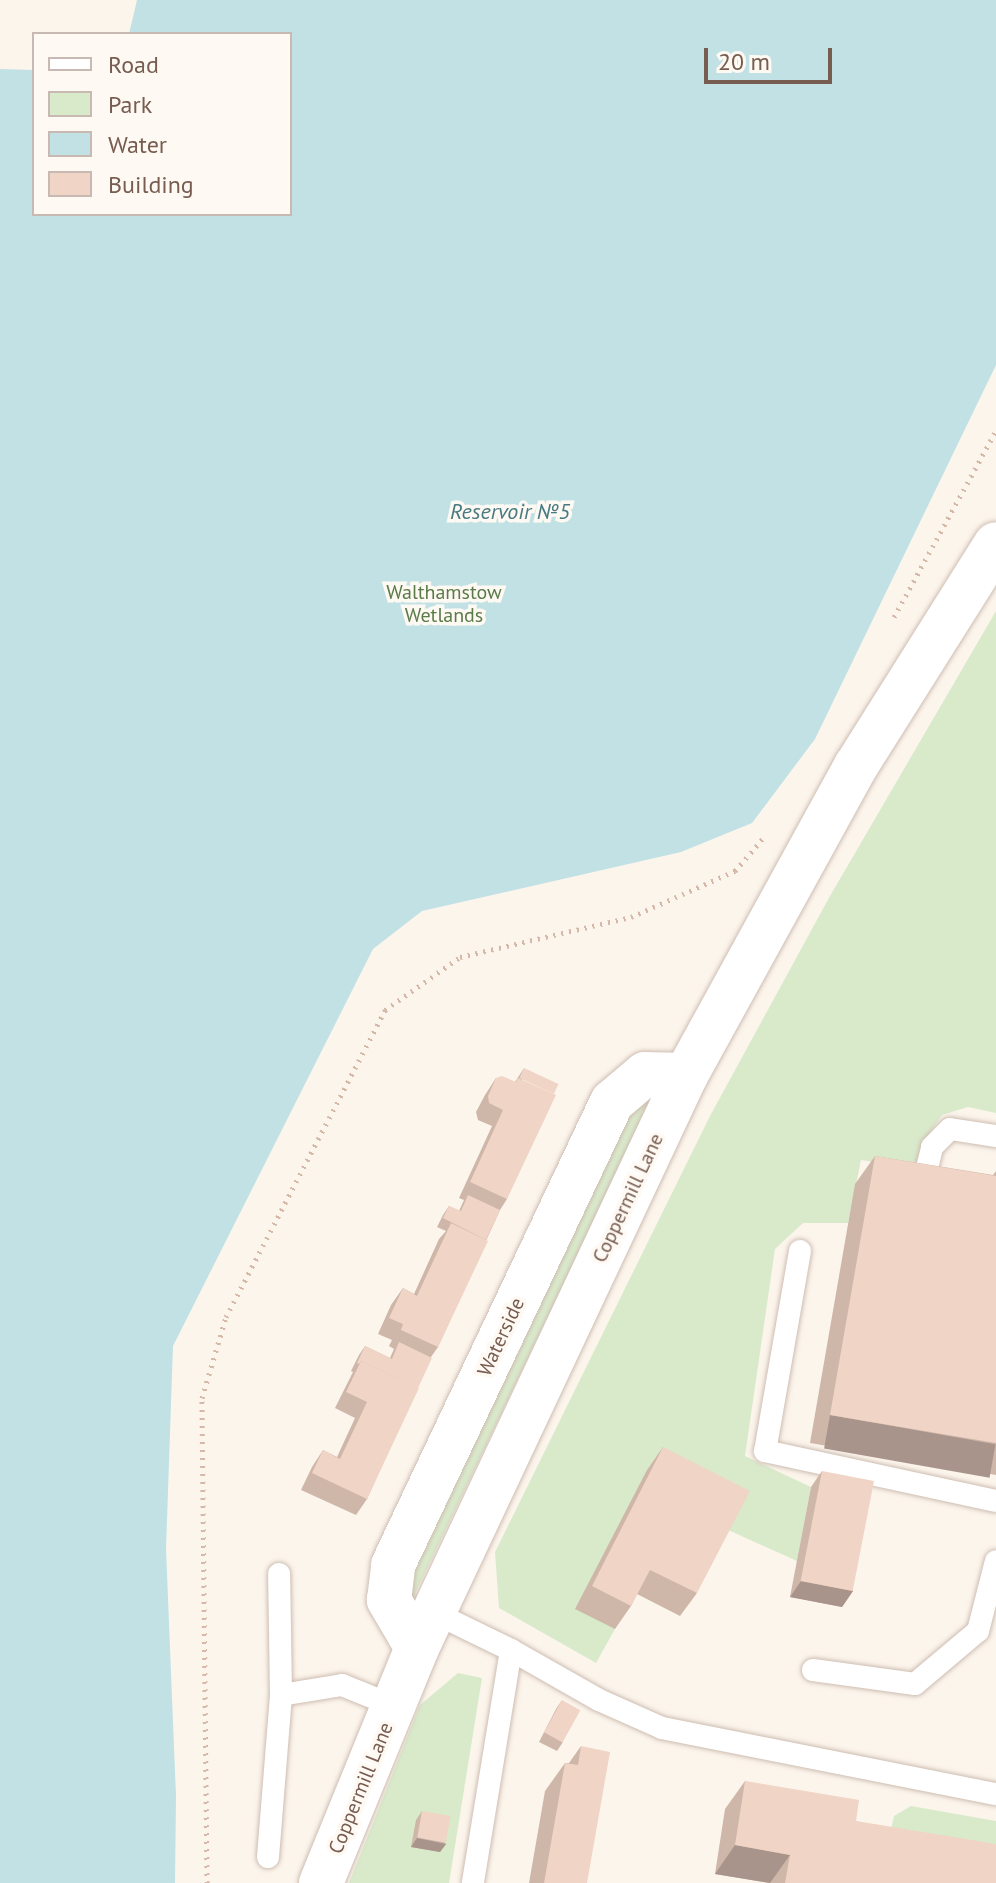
<!DOCTYPE html>
<html>
<head>
<meta charset="utf-8">
<style>
  body { margin:0 }
  #map { position:relative; width:996px; height:1883px; overflow:hidden; background:#fcf5ec; font-family:"PT Sans",sans-serif }
  div>[style] { position:absolute }
  [style*='--x'] { left:calc(var(--x)*1px); top:calc(var(--y)*1px); width:calc(var(--w)*1px); rotate:calc(var(--a)*1deg) }
  .green>* { inset:0; background:#d9eacb }
  .water>* { inset:0; background:#c1e1e5 }
  .path>* { height:5px; margin-top:-2.5px; transform-origin:0; background:repeating-linear-gradient(90deg,#d5b8a8 0 2px,transparent 0 8px) }
  .roads { filter:drop-shadow(0 0 2px #cebdb2) drop-shadow(0 0 2px #cebdb2) }
  .lane>* { height:22px; margin:-11px; padding:0 11px; transform-origin:11px; border-radius:11px; background:#fff }
  .street>* { height:44px; margin:-22px; padding:0 22px; transform-origin:22px; border-radius:22px; background:#fff }
  .wall>* { inset:0; background:#ceb6a9 }
  .shaded-wall>* { inset:0; background:#a8948a; transform-origin:0 0 }
  .building>* { inset:0; background:#f0d4c5; transform-origin:0 0 }
  span { translate:-50% -50%; white-space:nowrap; text-align:center; line-height:1.15; -webkit-text-stroke:7px #fef9f3; paint-order:stroke }
  .park-label { font-size:20px; color:#597b48 }
  .street-label { font-size:20px; color:#775c50 }
  .water-label { font-size:22px; color:#477a81; font-style:italic }
  .legend { position:absolute; left:32px; top:32px; width:260px; height:184px; box-sizing:border-box; background:#fef9f3; border:2px solid #c8bab2; margin:0; padding:10px 14px; list-style:none; font-size:24px; color:#775c50 }
  .legend li { display:flex; align-items:center; gap:16px; height:40px }
  .legend b { width:40px; border:2px solid #c8bab2 }
  .scale { position:absolute; left:704px; top:48px; width:128px; height:36px; box-sizing:border-box; border:4px solid #775c50; border-top:0; padding-left:10px; font-size:24px; line-height:28px; white-space:nowrap; color:#775c50; -webkit-text-stroke:6px #fef9f3; paint-order:stroke }
</style>
</head>
<body>
<div id="map">
  <div class="green">
    <i style="clip-path:polygon(996px 611px,996px 1113px,968px 1107px,942px 1115px,926px 1138px,919px 1170px,861px 1160px,848px 1223px,803px 1223px,775px 1249px,745px 1456px,811px 1487px,797px 1561px,726px 1529px,647px 1470px,615px 1629px,596px 1663px,499px 1608px,495px 1552px,710px 1116px,830px 896px)"></i>
    <i style="clip-path:polygon(649px 1094px,648px 1107px,411px 1602px,397px 1588px,629px 1098px)"></i>
    <i style="clip-path:polygon(458px 1673px,482px 1678px,449px 1883px,349px 1883px,420px 1705px)"></i>
    <i style="clip-path:polygon(911px 1806px,996px 1821px,996px 1867px,887px 1847px,894px 1816px)"></i>
  </div>
  <div class="water">
    <i style="clip-path:polygon(137px 0,996px 0,996px 365px,815px 739px,752px 823px,681px 852px,422px 911px,373px 949px,173px 1346px,166px 1549px,176px 1796px,175px 1883px,0 1883px,0 69px,34px 70px,34px 214px,290px 214px,290px 34px,129px 34px)"></i>
  </div>
  <div class="path">
    <i style="--x:894;--y:617;--w:212;--a:-61.3"></i>
    <i style="--x:207;--y:1883;--w:485;--a:-90.6"></i>
    <i style="--x:202;--y:1398;--w:84;--a:-73.5"></i>
    <i style="--x:226;--y:1317;--w:346;--a:-62.6"></i>
    <i style="--x:385;--y:1010;--w:92;--a:-35.2"></i>
    <i style="--x:460;--y:957;--w:176;--a:-13.2"></i>
    <i style="--x:631;--y:917;--w:114;--a:-23.9"></i>
    <i style="--x:735;--y:871;--w:46;--a:-49.4"></i>
  </div>
  <div class="roads">
    <div class="lane">
      <i style="--x:923;--y:1184;--w:38;--a:-76"></i>
      <i style="--x:932;--y:1147;--w:25;--a:-45"></i>
      <i style="--x:950;--y:1129;--w:47;--a:8.7"></i>
      <i style="--x:800;--y:1251;--w:203;--a:99.9"></i>
      <i style="--x:765;--y:1451;--w:236;--a:12.2"></i>
      <i style="--x:435;--y:1613;--w:85;--a:26"></i>
      <i style="--x:511;--y:1650;--w:236;--a:99.3"></i>
      <i style="--x:511;--y:1650;--w:101;--a:29.6"></i>
      <i style="--x:599;--y:1700;--w:69;--a:24"></i>
      <i style="--x:662;--y:1728;--w:340;--a:11.2"></i>
      <i style="--x:813;--y:1670;--w:103;--a:7.8"></i>
      <i style="--x:915;--y:1684;--w:82;--a:-40.1"></i>
      <i style="--x:978;--y:1631;--w:72;--a:-75.6"></i>
      <i style="--x:281;--y:1695;--w:62;--a:-9.3"></i>
      <i style="--x:342;--y:1685;--w:56;--a:22"></i>
      <i style="--x:268;--y:1857;--w:163;--a:-85.4"></i>
      <i style="--x:281;--y:1695;--w:121;--a:-90.9"></i>
    </div>
    <div class="street">
      <i style="--x:417;--y:1648;--w:56;--a:-120.3"></i>
      <i style="--x:389;--y:1600;--w:35;--a:-83"></i>
      <i style="--x:393;--y:1565;--w:512;--a:-64.69"></i>
      <i style="--x:612;--y:1102;--w:43;--a:-40.3"></i>
      <i style="--x:645;--y:1074;--w:41;--a:1.4"></i>
      <i style="--x:321;--y:1883;--w:254;--a:-67.8"></i>
      <i style="--x:417;--y:1648;--w:633;--a:-64.85"></i>
      <i style="--x:686;--y:1075;--w:353;--a:-61.2"></i>
      <i style="--x:856;--y:766;--w:262;--a:-57.8"></i>
    </div>
  </div>
  <div class="wall">
    <i style="clip-path:polygon(524px 1068px,507px 1199px,500px 1210px,438px 1347px,431px 1357px,367px 1499px,356px 1515px,301px 1490px,312px 1467px,323px 1450px,337px 1457px,355px 1418px,335px 1408px,353px 1372px,351px 1371px,359px 1355px,365px 1346px,390px 1358px,394px 1349px,389px 1346px,392px 1340px,378px 1334px,391px 1305px,403px 1288px,414px 1294px,439px 1239px,446px 1231px,437px 1227px,443px 1215px,449px 1206px,459px 1211px,464px 1200px,459px 1198px,492px 1126px,478px 1120px,476px 1112px,485px 1095px,496px 1078px,515px 1082px)"></i>
    <i style="clip-path:polygon(875px 1156px,993px 1175px,996px 1171px,996px 1475px,810px 1443px,855px 1184px)"></i>
    <i style="clip-path:polygon(663px 1447px,697px 1593px,680px 1616px,637px 1594px,631px 1606px,615px 1629px,575px 1609px,647px 1470px)"></i>
    <i style="clip-path:polygon(822px 1471px,853px 1591px,842px 1607px,790px 1597px,811px 1487px)"></i>
    <i style="clip-path:polygon(562px 1700px,563px 1742px,557px 1751px,539px 1742px,556px 1709px)"></i>
    <i style="clip-path:polygon(581px 1746px,587px 1883px,529px 1883px,545px 1791px,565px 1763px,569px 1763px)"></i>
    <i style="clip-path:polygon(745px 1781px,856px 1821px,996px 1883px,769px 1883px,715px 1874px,725px 1809px)"></i>
    <i style="clip-path:polygon(422px 1811px,446px 1844px,440px 1852px,411px 1847px,416px 1820px)"></i>
  </div>
  <div class="shaded-wall">
    <i style="left:830px;top:1415px;width:168px;height:34px;rotate:10deg"></i>
    <i style="clip-path:polygon(801px 1581px,853px 1591px,842px 1607px,790px 1597px)"></i>
    <i style="clip-path:polygon(417px 1838px,446px 1844px,440px 1852px,411px 1847px)"></i>
    <i style="clip-path:polygon(735px 1845px,790px 1855px,770px 1883px,715px 1874px)"></i>
  </div>
  <div class="building">
    <i style="left:524px;top:1068px;width:38px;height:11px;rotate:25deg"></i>
    <i style="clip-path:polygon(502px 1076px,516px 1082px,518px 1078px,556px 1095px,507px 1199px,470px 1182px,503px 1110px,489px 1103px,488px 1096px,496px 1078px)"></i>
    <i style="clip-path:polygon(875px 1156px,996px 1176px,996px 1443px,830px 1415px)"></i>
    <i style="clip-path:polygon(468px 1195px,500px 1210px,486px 1240px,443px 1218px,449px 1206px,461px 1211px)"></i>
    <i style="clip-path:polygon(451px 1223px,488px 1241px,438px 1347px,401px 1330px,403px 1324px,389px 1318px,403px 1288px,417px 1296px)"></i>
    <i style="clip-path:polygon(399px 1342px,432px 1358px,418px 1388px,361px 1361px,359px 1364px,357px 1363px,365px 1346px,392px 1359px)"></i>
    <i style="clip-path:polygon(361px 1361px,419px 1388px,367px 1499px,312px 1473px,323px 1450px,340px 1459px,367px 1402px,346px 1392px)"></i>
    <i style="clip-path:polygon(663px 1447px,750px 1491px,697px 1593px,650px 1570px,631px 1606px,592px 1586px)"></i>
    <i style="left:822px;top:1471px;width:53px;height:112px;rotate:11deg"></i>
    <i style="left:562px;top:1700px;width:21px;height:37px;rotate:29deg"></i>
    <i style="clip-path:polygon(581px 1746px,610px 1752px,587px 1883px,544px 1883px,565px 1763px,578px 1765px)"></i>
    <i style="clip-path:polygon(745px 1781px,859px 1800px,856px 1821px,996px 1844px,996px 1883px,785px 1883px,790px 1855px,735px 1845px)"></i>
    <i style="left:422px;top:1811px;width:29px;height:27px;rotate:10deg"></i>
  </div>
  <div class="park-label">
    <span style="left:444px;top:604px">Walthamstow<br>Wetlands</span>
  </div>
  <div class="street-label">
    <span style="left:628px;top:1198px;rotate:-65deg">Coppermill Lane</span>
    <span style="left:501px;top:1337px;rotate:-65deg">Waterside</span>
    <span style="left:361px;top:1788px;rotate:-68deg">Coppermill Lane</span>
  </div>
  <div class="water-label">
    <span style="left:510px;top:512px">Reservoir №5</span>
  </div>
  <ul class="legend">
  <li><b style="height:10px;background:#fff"></b>Road</li>
  <li><b style="height:22px;background:#d9eacb"></b>Park</li>
  <li><b style="height:22px;background:#c1e1e5"></b>Water</li>
  <li><b style="height:22px;background:#f0d4c5"></b>Building</li>
  </ul>
  <div class="scale">20 m</div>
</div>
</body>
</html>
